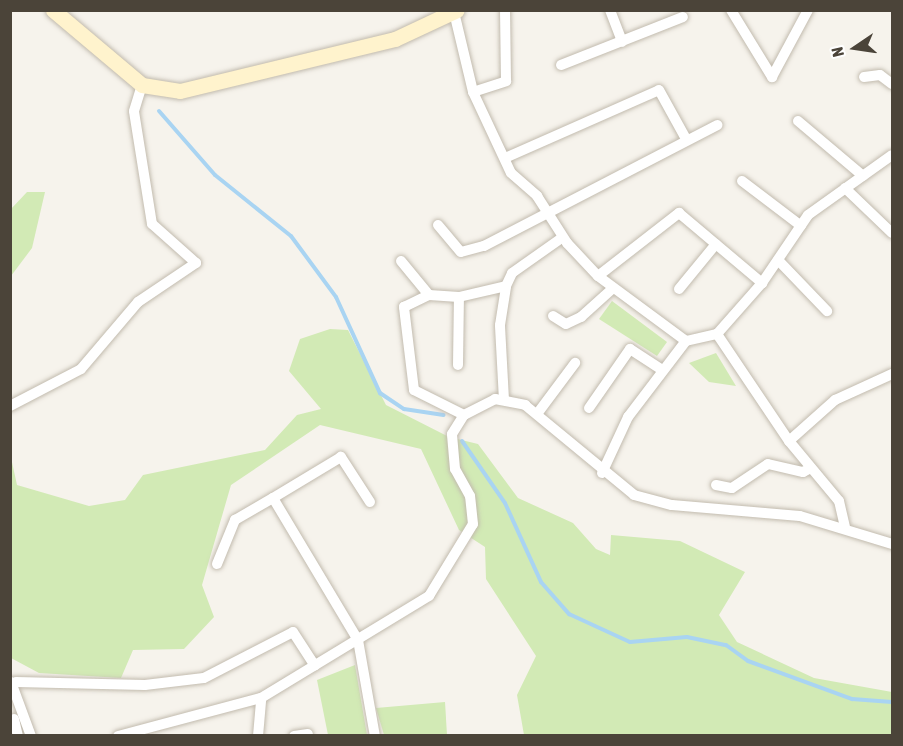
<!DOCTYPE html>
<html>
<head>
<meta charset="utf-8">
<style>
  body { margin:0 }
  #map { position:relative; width:903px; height:746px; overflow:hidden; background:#f6f3ec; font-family:"Asap Condensed",sans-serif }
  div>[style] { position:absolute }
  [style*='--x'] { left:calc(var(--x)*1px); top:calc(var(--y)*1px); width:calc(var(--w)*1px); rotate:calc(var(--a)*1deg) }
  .green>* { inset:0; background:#d2eab5 }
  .stream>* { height:4px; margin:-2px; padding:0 2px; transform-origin:2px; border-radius:2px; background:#a9d4f2 }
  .roads { filter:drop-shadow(0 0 2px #c2bbae) drop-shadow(0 0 2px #c2bbae) }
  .street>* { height:10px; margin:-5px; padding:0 5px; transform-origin:5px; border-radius:5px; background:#fff }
  .secondary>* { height:15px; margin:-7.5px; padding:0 7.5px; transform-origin:7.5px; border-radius:7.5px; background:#fff3cd }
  span { translate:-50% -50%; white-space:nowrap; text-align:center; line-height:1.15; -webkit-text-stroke:4.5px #fff; paint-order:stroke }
  .frame { position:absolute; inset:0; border:12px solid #4b4439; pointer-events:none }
  .north { position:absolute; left:825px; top:18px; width:60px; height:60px; -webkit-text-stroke:4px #fff; paint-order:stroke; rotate:257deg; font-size:16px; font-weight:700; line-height:24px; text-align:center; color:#4b4439 }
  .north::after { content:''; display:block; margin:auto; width:21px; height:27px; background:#4b4439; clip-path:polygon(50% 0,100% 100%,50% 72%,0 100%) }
</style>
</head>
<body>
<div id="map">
  <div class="green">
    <i style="clip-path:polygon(27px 192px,45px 192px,32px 248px,11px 276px,11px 209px)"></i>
    <i style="clip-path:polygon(612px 301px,667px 342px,657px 356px,599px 319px)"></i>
    <i style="clip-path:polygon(330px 329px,348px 330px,386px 405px,449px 437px,478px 444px,518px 498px,573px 523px,596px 549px,610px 555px,611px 535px,680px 541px,745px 572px,719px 615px,737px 642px,814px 678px,892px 692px,892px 735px,524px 735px,517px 695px,536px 656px,486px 579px,485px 547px,459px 530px,421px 449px,320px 425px,231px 485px,202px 585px,214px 617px,184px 649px,133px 650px,121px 678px,39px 673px,11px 658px,10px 453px,17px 485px,89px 506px,125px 500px,143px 475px,265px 450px,297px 415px,321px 409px,289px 371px,300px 339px)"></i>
    <i style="clip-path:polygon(716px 353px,736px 386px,709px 382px,689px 363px)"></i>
    <i style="clip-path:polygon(355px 665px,367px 735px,328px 735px,317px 680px)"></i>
    <i style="clip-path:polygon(445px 702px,447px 735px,384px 735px,376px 708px)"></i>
  </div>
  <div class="stream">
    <i style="--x:159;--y:111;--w:85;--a:48.8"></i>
    <i style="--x:215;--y:175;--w:97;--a:38.8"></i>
    <i style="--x:291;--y:236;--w:76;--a:53.6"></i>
    <i style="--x:336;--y:297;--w:106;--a:65.4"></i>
    <i style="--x:380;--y:393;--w:29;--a:34"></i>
    <i style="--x:404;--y:409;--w:40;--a:8.5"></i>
    <i style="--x:462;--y:441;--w:75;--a:55.3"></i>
    <i style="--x:505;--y:503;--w:87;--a:65.5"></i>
    <i style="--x:541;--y:582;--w:43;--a:48.8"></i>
    <i style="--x:569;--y:614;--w:67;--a:24.7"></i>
    <i style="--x:630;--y:642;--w:57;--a:-5"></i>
    <i style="--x:687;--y:637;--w:40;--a:12"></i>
    <i style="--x:726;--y:645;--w:27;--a:36"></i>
    <i style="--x:748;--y:661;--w:111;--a:20.1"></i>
    <i style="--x:852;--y:699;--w:40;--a:4.3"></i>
  </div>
  <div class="roads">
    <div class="street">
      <i style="--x:610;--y:10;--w:34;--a:69"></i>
      <i style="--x:731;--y:10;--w:79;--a:58.5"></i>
      <i style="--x:772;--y:77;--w:76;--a:-61.8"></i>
      <i style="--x:454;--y:12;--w:82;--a:76.6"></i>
      <i style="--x:473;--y:92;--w:89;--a:64.9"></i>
      <i style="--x:511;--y:173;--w:35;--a:41"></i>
      <i style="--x:537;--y:196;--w:56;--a:57.4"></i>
      <i style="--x:567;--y:243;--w:45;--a:46.8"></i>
      <i style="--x:598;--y:276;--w:109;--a:36.5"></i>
      <i style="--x:686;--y:341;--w:32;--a:-13"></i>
      <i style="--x:717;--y:334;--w:68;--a:-48.6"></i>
      <i style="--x:762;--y:283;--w:82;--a:-55.9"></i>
      <i style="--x:808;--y:215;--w:103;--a:-35.5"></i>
      <i style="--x:561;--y:65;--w:131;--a:-21.5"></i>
      <i style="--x:864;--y:77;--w:16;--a:-7"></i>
      <i style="--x:880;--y:75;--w:15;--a:37"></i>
      <i style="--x:473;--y:92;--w:35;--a:-18"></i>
      <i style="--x:506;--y:81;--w:71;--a:-90.8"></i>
      <i style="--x:798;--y:121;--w:85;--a:40.2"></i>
      <i style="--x:505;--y:158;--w:168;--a:-23.8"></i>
      <i style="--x:659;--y:90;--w:56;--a:61.1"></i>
      <i style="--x:742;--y:181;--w:74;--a:37.3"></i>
      <i style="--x:845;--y:188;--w:65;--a:43.8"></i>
      <i style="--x:438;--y:225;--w:35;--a:50"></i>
      <i style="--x:461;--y:252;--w:24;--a:-15"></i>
      <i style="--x:484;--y:246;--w:263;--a:-27.4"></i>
      <i style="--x:778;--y:260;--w:71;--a:46.1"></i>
      <i style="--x:401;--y:261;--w:44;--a:50.5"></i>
      <i style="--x:598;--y:276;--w:103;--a:-37.9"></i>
      <i style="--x:679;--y:213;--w:109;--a:40.1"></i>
      <i style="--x:679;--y:289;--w:58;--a:-50.6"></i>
      <i style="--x:553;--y:316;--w:15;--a:32"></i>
      <i style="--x:566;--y:324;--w:17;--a:-25"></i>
      <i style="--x:581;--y:317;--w:42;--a:-42.1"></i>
      <i style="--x:717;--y:334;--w:129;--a:56.1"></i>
      <i style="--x:789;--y:441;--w:78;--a:50.2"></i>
      <i style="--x:839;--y:501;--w:26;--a:77"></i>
      <i style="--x:458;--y:365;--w:68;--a:-89.2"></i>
      <i style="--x:504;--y:400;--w:75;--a:-93.1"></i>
      <i style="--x:500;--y:325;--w:39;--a:-81"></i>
      <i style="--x:506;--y:286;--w:14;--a:-65"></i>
      <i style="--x:512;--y:273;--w:62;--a:-35.2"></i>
      <i style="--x:10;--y:406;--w:80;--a:-27.5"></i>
      <i style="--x:81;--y:369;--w:88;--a:-49.6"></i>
      <i style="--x:138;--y:302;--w:70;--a:-33.9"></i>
      <i style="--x:196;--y:263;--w:59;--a:-138.4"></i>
      <i style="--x:152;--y:224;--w:114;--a:-99.1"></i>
      <i style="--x:134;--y:111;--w:27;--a:-73"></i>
      <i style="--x:589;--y:408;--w:72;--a:-55.2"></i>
      <i style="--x:630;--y:349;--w:38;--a:33"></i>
      <i style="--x:537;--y:414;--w:64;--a:-53.3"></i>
      <i style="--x:464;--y:415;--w:56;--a:-153.4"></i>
      <i style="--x:414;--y:390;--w:84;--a:-96.9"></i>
      <i style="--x:404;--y:307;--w:28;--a:-26"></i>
      <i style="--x:429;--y:295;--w:30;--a:4"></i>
      <i style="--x:459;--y:297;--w:48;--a:-13.2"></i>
      <i style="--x:789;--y:441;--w:62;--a:-41.7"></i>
      <i style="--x:835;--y:400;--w:63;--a:-24.5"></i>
      <i style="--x:602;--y:473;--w:62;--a:-65.1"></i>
      <i style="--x:628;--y:417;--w:96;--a:-52.7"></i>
      <i style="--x:716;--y:485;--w:16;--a:11"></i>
      <i style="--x:732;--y:488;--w:43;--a:-33.7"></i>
      <i style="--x:768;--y:464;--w:36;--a:13"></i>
      <i style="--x:803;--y:472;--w:9;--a:-27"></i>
      <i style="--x:370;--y:502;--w:54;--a:-122.8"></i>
      <i style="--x:341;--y:457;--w:79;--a:148.9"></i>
      <i style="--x:273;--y:498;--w:165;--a:59.1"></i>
      <i style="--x:358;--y:640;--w:97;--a:80"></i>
      <i style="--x:217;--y:564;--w:48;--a:-67.8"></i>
      <i style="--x:235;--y:520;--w:44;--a:-30.1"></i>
      <i style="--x:11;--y:682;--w:58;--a:69.7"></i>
      <i style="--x:16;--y:682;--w:129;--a:1.3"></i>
      <i style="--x:145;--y:685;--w:59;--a:-6.8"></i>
      <i style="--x:204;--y:678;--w:100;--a:-27.3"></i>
      <i style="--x:293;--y:632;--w:40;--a:57.1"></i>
      <i style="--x:14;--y:719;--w:17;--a:77"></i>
      <i style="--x:118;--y:736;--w:148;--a:-14.9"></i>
      <i style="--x:261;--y:698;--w:197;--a:-31.3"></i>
      <i style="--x:429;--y:596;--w:84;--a:-58.6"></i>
      <i style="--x:473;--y:524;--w:28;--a:-96"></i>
      <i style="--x:470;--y:496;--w:31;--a:-119"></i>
      <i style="--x:455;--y:469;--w:35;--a:-95"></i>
      <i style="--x:452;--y:434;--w:22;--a:-58"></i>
      <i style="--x:464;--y:415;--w:35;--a:-27"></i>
      <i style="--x:495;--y:399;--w:31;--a:11"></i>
      <i style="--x:525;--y:405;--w:141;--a:39.5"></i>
      <i style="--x:634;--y:495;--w:39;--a:15"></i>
      <i style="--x:672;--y:505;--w:128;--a:4.9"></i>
      <i style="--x:800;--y:516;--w:96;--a:16.9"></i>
      <i style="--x:258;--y:736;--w:38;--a:-85"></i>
      <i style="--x:294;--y:736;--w:14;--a:-8"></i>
    </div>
    <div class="secondary">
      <i style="--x:53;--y:10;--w:116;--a:40.1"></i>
      <i style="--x:142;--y:85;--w:38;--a:9"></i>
      <i style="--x:180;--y:91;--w:221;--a:-13.6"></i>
      <i style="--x:395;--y:39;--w:68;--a:-25.1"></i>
    </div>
  </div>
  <div class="frame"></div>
  <div class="north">N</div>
</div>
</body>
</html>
